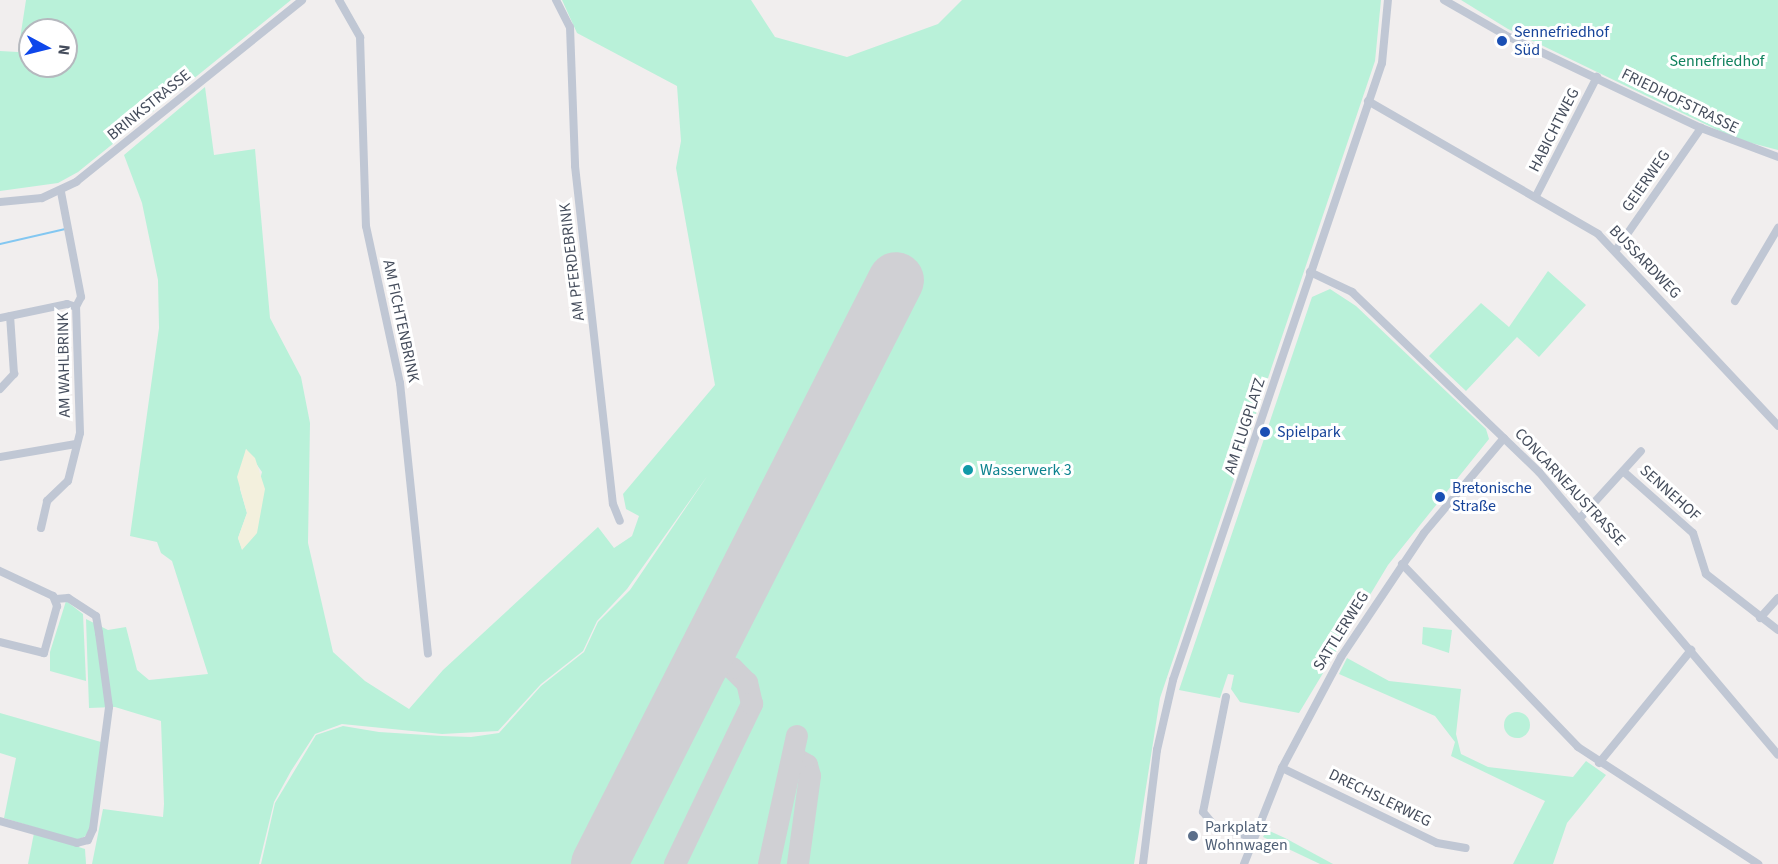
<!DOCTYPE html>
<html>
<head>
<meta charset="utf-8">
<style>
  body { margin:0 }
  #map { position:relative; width:1778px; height:864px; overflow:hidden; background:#f1eeee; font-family:"Source Sans 3",sans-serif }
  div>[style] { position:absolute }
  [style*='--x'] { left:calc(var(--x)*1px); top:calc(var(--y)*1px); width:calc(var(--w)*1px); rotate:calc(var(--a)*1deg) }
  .green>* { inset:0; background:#b9f1d9 }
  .round { border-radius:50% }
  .sand>* { inset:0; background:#f3f0dd }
  .stream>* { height:2px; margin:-1px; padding:0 1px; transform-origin:1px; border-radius:1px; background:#83c7f1 }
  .taxiway>* { height:22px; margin:-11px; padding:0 11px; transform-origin:11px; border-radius:11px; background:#d0d0d4 }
  .runway>* { height:56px; margin:-28px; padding:0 28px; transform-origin:28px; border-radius:28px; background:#d0d0d4 }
  .minor>* { height:8px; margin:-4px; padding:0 4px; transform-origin:4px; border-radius:4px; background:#c0c7d4 }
  .dots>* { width:16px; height:16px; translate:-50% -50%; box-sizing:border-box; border:3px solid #fff; border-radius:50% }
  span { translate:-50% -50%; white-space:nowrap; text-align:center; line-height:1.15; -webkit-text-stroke:6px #fff; paint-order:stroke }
  .transit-label { font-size:16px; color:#164399 }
  .left { translate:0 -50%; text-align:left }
  .park-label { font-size:16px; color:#11825e }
  .street-label { font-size:16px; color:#454d5c }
  .culture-label { font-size:16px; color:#0d838f }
  .service-label { font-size:16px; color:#4e5e75 }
  .north { position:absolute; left:18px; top:18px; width:60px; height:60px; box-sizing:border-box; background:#fff; border:2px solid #b5b8be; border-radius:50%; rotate:97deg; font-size:16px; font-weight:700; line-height:24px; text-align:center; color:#454d5c }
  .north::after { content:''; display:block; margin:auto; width:21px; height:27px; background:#0e47eb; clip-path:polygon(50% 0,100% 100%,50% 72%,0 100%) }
</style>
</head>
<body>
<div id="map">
  <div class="green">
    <i style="clip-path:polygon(evenodd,26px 0,291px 0,78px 172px,58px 183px,0 191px,0 51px,18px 52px,26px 0,30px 30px,66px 30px,66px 66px,30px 66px,30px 30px)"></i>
    <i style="clip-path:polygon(evenodd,562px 0,751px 0,775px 37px,847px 57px,938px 24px,962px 0,1381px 0,1375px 61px,1160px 698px,1134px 864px,261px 864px,275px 803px,316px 735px,343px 726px,379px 732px,442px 736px,471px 737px,499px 733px,541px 686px,584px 652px,598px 622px,630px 590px,708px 475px,627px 589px,597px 621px,583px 651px,541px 684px,498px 731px,442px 734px,342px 724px,315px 734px,291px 771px,274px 802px,259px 864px,92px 864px,103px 809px,163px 817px,164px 804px,161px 721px,115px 707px,89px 708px,86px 619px,108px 630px,126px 627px,137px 670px,149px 680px,208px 674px,172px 561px,161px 553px,157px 542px,130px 536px,159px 328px,158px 280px,142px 203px,124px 155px,205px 87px,214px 155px,255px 149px,270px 318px,301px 377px,310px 423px,308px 543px,333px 652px,365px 681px,409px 709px,443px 670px,598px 527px,614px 548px,632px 536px,639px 516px,626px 509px,623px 494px,715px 385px,676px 168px,681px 141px,677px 86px,577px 33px,562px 0,246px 449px,262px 472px,242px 549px,238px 538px,247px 513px,240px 489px,246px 449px)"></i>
    <i style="clip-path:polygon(1461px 0,1778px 0,1778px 150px,1736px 139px,1508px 29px)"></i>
    <i style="clip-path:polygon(1548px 271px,1586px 305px,1539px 357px,1517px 337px,1466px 391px,1429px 356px,1481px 303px,1509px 327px)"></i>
    <i style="clip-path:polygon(1330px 289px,1356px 306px,1486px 429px,1489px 439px,1388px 565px,1299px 713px,1240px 702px,1231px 689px,1234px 675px,1228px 674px,1220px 698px,1179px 690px,1312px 297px)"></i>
    <i style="clip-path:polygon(66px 601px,83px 614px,86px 681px,50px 671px,50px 652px)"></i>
    <i style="clip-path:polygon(1423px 627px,1452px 630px,1449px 653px,1422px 644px)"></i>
    <i style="clip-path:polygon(1347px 658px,1389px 681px,1461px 689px,1456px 734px,1461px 754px,1488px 767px,1573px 777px,1586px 761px,1606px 775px,1567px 823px,1553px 864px,1513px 864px,1545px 801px,1451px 756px,1455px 742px,1435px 716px,1339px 674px)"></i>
    <i class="round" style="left:1504px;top:712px;width:26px;height:26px"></i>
    <i style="clip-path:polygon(0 713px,101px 742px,90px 832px,84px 837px,76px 840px,4px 818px,16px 758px,0 753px)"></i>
    <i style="clip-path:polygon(1267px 830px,1285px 838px,1333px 864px,1320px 864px,1263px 837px)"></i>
    <i style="clip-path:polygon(34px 833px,85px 849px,86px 864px,28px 864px)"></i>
  </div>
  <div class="sand">
    <i style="clip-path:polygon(246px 449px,255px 458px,265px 489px,257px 533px,242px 550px,238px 538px,247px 513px,237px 477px)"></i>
  </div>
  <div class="stream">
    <i style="--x:0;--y:244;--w:67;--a:-13"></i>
  </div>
  <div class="taxiway">
    <i style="--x:793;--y:757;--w:16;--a:30"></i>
    <i style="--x:807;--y:765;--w:11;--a:75"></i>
    <i style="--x:810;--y:776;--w:89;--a:97.8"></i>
    <i style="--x:675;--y:864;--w:178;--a:-64.3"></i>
    <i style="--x:752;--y:704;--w:22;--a:-103"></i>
    <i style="--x:747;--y:683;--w:21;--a:-135"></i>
    <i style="--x:732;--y:668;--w:21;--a:-161"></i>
    <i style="--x:712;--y:661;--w:16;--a:150"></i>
    <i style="--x:769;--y:864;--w:131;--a:-77.7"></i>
  </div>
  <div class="runway">
    <i style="--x:599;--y:864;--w:655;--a:-63.04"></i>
  </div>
  <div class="minor">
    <i style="--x:339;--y:0;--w:43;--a:60.4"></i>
    <i style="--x:360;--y:37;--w:189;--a:88.2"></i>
    <i style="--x:366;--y:226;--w:161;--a:77.8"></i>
    <i style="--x:400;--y:383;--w:272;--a:84.1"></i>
    <i style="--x:556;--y:0;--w:30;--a:63"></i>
    <i style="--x:570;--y:27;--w:139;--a:87.9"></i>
    <i style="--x:575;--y:166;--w:340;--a:83.6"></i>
    <i style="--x:613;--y:504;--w:18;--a:68"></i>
    <i style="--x:1444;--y:0;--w:70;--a:29.8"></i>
    <i style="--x:1505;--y:35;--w:217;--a:25.4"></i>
    <i style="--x:1701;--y:128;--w:82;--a:20.6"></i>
    <i style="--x:1368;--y:101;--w:266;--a:30"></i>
    <i style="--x:1598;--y:234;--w:263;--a:46.8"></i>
    <i style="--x:61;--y:192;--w:107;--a:79.2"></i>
    <i style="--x:81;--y:297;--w:11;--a:117"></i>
    <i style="--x:1536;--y:196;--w:134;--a:-62.9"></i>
    <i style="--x:0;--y:202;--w:42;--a:-5.4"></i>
    <i style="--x:42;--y:198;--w:38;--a:-25"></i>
    <i style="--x:76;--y:182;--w:290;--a:-38.8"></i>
    <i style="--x:1616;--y:250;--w:149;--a:-55.1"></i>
    <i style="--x:1310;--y:272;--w:47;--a:25.5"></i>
    <i style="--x:1352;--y:292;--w:260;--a:43.9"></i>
    <i style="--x:1539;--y:472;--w:370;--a:49.8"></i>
    <i style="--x:1735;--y:301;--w:85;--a:-59.5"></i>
    <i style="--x:0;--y:318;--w:68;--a:-11.8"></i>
    <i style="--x:67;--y:304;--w:9;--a:18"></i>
    <i style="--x:0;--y:389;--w:21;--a:-47"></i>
    <i style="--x:14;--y:374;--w:58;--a:-93.9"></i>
    <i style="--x:0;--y:457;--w:77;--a:-9.7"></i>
    <i style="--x:1624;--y:472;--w:92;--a:41.5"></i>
    <i style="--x:1693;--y:533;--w:43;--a:72.4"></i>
    <i style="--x:1706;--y:574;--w:91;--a:37.9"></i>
    <i style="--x:1581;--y:517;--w:89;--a:-47.7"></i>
    <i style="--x:41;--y:528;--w:28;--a:-77"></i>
    <i style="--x:47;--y:501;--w:29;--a:-44"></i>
    <i style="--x:68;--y:481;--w:49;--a:-76"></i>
    <i style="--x:80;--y:433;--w:126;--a:-91.8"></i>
    <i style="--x:1402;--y:564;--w:254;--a:46.1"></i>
    <i style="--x:1578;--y:747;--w:215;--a:33"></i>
    <i style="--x:0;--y:571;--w:59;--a:25.3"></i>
    <i style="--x:53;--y:596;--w:11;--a:68"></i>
    <i style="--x:57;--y:606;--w:49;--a:105.5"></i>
    <i style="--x:44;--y:653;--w:45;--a:-166"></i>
    <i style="--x:1760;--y:618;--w:27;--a:-48"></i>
    <i style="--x:1226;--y:697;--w:117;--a:101.3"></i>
    <i style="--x:1203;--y:812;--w:17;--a:50"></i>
    <i style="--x:1214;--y:825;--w:41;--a:18.4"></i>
    <i style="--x:1599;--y:763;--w:146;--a:-50.8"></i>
    <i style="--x:1282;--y:768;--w:172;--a:25.8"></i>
    <i style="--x:1437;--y:843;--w:29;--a:10"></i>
    <i style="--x:0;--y:821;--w:80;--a:15.9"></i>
    <i style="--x:77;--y:843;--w:11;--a:-15"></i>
    <i style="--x:88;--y:840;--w:12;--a:-66"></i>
    <i style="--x:93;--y:829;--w:123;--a:-82.5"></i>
    <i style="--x:109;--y:707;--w:75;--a:-97.7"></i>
    <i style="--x:99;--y:633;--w:17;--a:-100"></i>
    <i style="--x:96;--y:616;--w:33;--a:-147"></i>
    <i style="--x:68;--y:598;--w:12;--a:175"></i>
    <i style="--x:1143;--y:864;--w:115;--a:-83"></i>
    <i style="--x:1157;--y:750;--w:72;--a:-77.1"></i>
    <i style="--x:1173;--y:680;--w:651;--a:-71.29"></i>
    <i style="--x:1382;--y:63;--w:63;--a:-84.6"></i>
    <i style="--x:1244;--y:864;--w:103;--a:-68.4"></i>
    <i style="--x:1282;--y:768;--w:126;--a:-62"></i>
    <i style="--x:1341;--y:657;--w:149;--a:-56.2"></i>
    <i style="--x:1424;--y:533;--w:124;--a:-49.9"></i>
  </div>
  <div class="dots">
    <i style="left:1502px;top:41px;background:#1a4fb4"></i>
    <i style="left:1265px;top:432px;background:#1a4fb4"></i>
    <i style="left:968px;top:470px;background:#0f9aa8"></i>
    <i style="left:1440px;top:497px;background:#1a4fb4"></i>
    <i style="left:1193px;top:836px;background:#5c6f8a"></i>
  </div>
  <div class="transit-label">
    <span class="left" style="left:1514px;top:41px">Sennefriedhof<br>Süd</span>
    <span class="left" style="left:1277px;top:432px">Spielpark</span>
    <span class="left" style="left:1452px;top:497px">Bretonische<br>Straße</span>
  </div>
  <div class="park-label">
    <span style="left:1717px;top:61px">Sennefriedhof</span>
  </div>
  <div class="street-label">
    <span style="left:1680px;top:101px;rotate:26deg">FRIEDHOFSTRASSE</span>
    <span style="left:149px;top:105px;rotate:-39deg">BRINKSTRASSE</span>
    <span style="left:1554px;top:130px;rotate:-63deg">HABICHTWEG</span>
    <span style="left:1646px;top:181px;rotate:-55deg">GEIERWEG</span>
    <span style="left:572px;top:262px;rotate:-97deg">AM PFERDEBRINK</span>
    <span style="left:1645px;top:262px;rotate:46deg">BUSSARDWEG</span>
    <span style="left:401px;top:321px;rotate:78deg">AM FICHTENBRINK</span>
    <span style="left:64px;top:365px;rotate:-91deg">AM WAHLBRINK</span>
    <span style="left:1245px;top:426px;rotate:-72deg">AM FLUGPLATZ</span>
    <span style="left:1570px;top:487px;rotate:47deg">CONCARNEAUSTRASSE</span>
    <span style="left:1670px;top:493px;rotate:42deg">SENNEHOF</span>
    <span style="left:1341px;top:631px;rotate:-58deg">SATTLERWEG</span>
    <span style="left:1380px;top:798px;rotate:26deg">DRECHSLERWEG</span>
  </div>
  <div class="culture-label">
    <span class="left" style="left:980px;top:470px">Wasserwerk 3</span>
  </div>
  <div class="service-label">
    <span class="left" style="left:1205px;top:836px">Parkplatz<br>Wohnwagen</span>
  </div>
  <div class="north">N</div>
</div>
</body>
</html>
